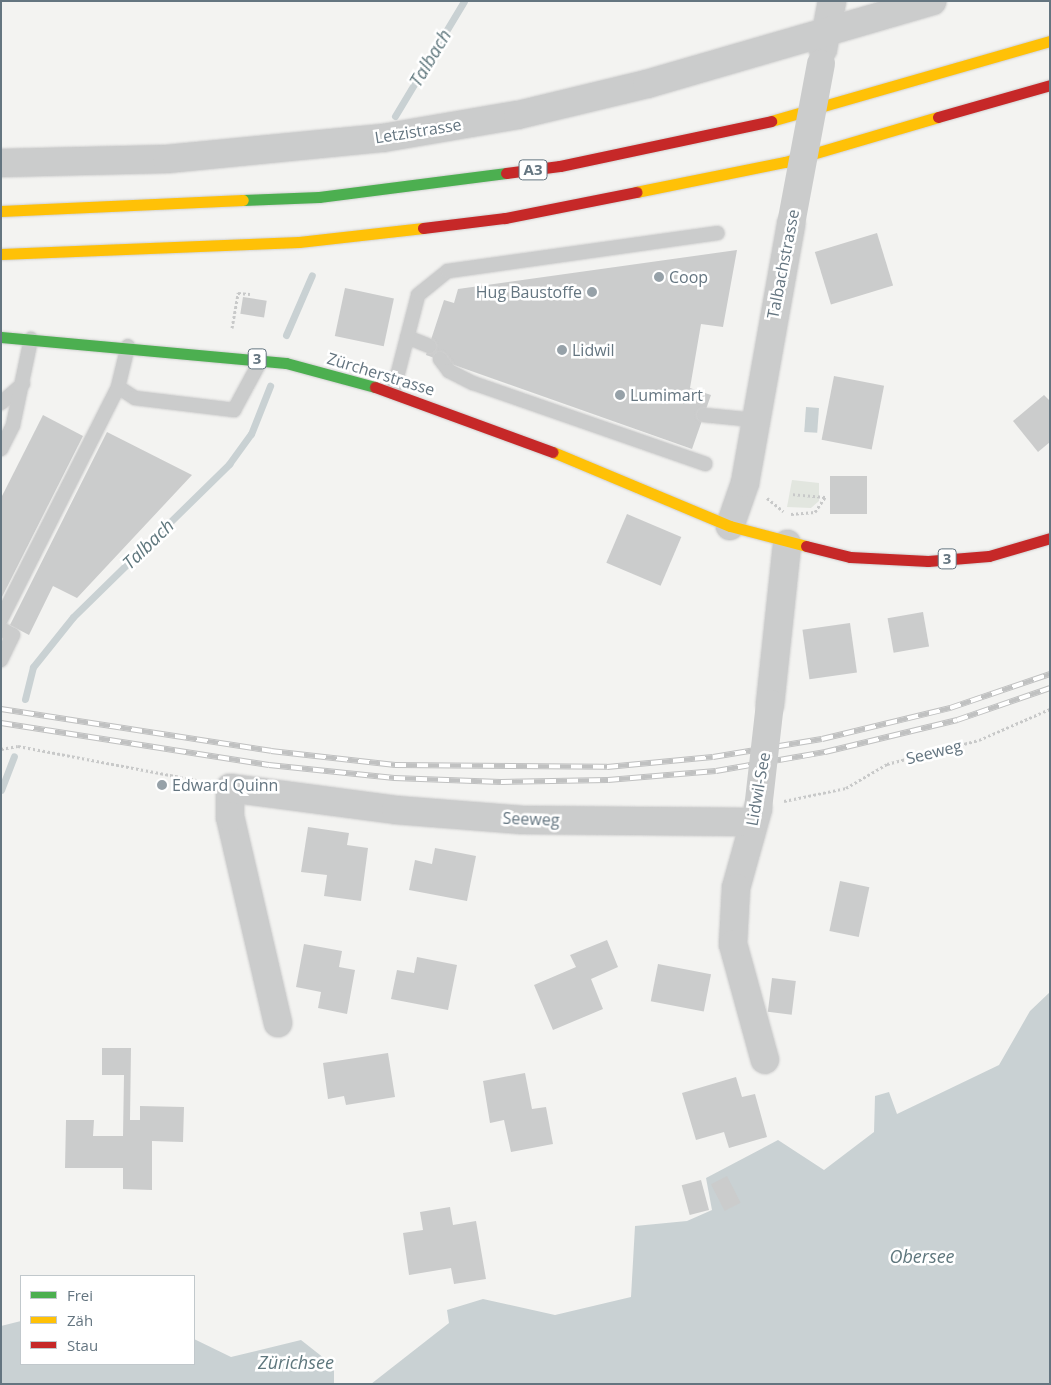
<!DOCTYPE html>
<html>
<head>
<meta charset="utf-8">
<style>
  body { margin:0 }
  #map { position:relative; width:1051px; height:1385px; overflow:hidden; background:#f3f3f1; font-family:"Open Sans",sans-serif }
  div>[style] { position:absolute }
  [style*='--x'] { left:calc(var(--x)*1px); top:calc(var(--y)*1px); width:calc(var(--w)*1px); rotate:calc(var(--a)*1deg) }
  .green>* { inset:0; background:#e2e6df }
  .water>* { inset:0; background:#c9d1d3; transform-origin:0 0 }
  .stream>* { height:7px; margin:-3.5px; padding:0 3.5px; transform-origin:3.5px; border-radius:3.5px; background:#c9d1d3 }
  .building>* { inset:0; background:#cbcccc; transform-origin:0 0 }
  .path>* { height:3px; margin-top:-1.5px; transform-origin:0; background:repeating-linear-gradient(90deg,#c8c9c9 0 2.5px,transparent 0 5px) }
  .roads { filter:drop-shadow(0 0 1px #cfcfcf) drop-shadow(0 0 1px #cfcfcf) }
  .lane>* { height:14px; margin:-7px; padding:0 7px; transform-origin:7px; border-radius:7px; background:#cbcccc }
  .street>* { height:28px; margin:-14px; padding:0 14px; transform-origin:14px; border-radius:14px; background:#cbcccc }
  .fast>* { height:11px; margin:-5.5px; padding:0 5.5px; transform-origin:5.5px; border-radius:5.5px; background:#4caf50 }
  .slow>* { height:11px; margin:-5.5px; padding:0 5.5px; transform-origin:5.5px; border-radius:5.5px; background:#ffc107 }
  .jam>* { height:11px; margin:-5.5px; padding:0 5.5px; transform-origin:5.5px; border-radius:5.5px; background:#c62828 }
  .rail>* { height:5.5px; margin-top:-2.75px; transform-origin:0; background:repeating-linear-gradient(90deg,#fff 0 11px,#c0c1c1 0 22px); box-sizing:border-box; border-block:1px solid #c0c1c1 }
  .street-bridge>* { height:28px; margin:-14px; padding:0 14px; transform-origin:14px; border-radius:14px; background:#cbcccc }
  .dots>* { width:14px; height:14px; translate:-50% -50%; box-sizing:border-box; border:2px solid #fff; border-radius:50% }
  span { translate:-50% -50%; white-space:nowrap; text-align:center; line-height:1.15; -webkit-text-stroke:5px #fff; paint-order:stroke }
  .shield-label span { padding:1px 4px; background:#fff; border:1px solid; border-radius:4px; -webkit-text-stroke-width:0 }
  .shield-label { font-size:15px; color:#647580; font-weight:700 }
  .street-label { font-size:16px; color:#647580 }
  .poi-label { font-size:16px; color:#647580 }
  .left { translate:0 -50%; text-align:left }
  .right { translate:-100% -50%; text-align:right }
  .water-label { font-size:18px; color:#5f777d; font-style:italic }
  .frame { position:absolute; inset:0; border:2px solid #647580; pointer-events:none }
  .legend { position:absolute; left:20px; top:1275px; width:175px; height:90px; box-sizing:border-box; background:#fff; border:1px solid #c1c8cc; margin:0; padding:6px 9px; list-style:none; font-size:15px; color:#647580 }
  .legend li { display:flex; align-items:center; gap:10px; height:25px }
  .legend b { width:25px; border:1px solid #c1c8cc }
</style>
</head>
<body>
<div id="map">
  <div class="green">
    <i style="clip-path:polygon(792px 480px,819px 483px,819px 501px,811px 508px,787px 507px)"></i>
  </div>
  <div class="water">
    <i style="left:806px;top:407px;width:13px;height:25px;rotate:4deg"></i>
    <i style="clip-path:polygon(1050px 992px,1050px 1384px,371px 1384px,449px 1323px,447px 1310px,483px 1299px,555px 1315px,631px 1297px,635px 1226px,687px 1221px,712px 1210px,706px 1178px,778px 1140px,824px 1170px,874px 1132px,875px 1096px,889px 1092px,897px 1114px,999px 1065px,1030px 1011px)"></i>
    <i style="clip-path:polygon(21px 1321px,21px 1364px,194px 1364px,194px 1339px,231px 1357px,301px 1340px,334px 1366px,334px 1384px,1px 1384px,1px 1326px)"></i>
  </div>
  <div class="stream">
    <i style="--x:395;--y:116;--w:134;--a:-59"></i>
    <i style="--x:286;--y:335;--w:65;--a:-66.6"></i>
    <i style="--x:25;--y:699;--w:33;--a:-76"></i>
    <i style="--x:33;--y:667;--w:64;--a:-51.3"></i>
    <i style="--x:73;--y:617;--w:219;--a:-44.4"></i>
    <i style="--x:229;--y:464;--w:37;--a:-54"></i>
    <i style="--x:251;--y:434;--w:52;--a:-68.4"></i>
    <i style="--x:1;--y:790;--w:36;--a:-69"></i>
  </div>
  <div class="building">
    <i style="left:877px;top:233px;width:55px;height:65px;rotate:73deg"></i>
    <i style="clip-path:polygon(737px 250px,723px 327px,701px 324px,690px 388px,711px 395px,692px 449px,426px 355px,444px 300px,454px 303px,458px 289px)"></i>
    <i style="left:345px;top:288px;width:50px;height:49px;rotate:12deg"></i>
    <i style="left:243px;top:297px;width:24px;height:17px;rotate:9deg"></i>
    <i style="left:834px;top:376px;width:51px;height:65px;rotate:11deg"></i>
    <i style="clip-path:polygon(1044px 395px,1050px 401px,1050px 442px,1038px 452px,1013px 421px)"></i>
    <i style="clip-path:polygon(43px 415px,83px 436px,1px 599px,1px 498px)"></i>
    <i style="clip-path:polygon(107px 432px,192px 475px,77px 598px,53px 586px,29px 635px,10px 625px)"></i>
    <i style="left:830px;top:476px;width:37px;height:38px"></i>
    <i style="left:627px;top:514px;width:59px;height:53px;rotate:23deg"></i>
    <i style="left:923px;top:612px;width:35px;height:36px;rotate:80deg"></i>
    <i style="left:850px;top:623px;width:50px;height:48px;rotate:82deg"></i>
    <i style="clip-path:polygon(308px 827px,349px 833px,347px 845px,368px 848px,361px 901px,324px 896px,327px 875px,301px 872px)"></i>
    <i style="clip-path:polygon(435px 848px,476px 856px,467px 901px,409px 890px,415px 860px,432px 864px)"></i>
    <i style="left:840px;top:881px;width:30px;height:51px;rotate:12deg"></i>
    <i style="clip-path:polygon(607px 940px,618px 967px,591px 979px,603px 1009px,553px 1030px,534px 985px,576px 967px,570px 955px)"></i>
    <i style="clip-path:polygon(304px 944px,342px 951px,339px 967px,355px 970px,347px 1014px,318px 1008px,321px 992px,296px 987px)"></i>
    <i style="clip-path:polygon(417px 957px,457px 965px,448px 1010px,391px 999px,397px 970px,414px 973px)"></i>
    <i style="left:658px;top:964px;width:54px;height:38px;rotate:11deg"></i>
    <i style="left:772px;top:978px;width:24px;height:34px;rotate:7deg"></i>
    <i style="clip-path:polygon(102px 1048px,131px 1048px,130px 1120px,140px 1120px,140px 1106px,184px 1107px,183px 1142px,152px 1141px,152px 1190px,123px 1189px,123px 1168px,65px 1168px,66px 1120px,94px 1120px,93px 1136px,123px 1136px,124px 1075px,102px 1075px)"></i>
    <i style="clip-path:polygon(388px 1053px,395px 1097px,346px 1105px,344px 1096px,328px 1099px,323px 1063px)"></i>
    <i style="clip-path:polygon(525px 1073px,532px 1109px,546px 1107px,553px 1144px,511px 1152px,504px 1120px,490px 1123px,483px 1081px)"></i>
    <i style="clip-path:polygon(736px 1077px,742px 1097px,755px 1094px,767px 1137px,729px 1148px,724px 1132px,696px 1140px,682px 1093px)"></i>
    <i style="left:727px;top:1176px;width:30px;height:18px;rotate:63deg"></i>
    <i style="left:701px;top:1180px;width:31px;height:20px;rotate:75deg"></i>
    <i style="clip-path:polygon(450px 1207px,453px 1225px,476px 1221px,486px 1279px,454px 1284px,451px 1268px,409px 1275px,403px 1233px,423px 1230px,420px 1212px)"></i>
  </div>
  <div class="path">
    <i style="--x:232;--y:328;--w:36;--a:-80"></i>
    <i style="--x:238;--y:293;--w:12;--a:5"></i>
    <i style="--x:767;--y:498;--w:21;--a:39"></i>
    <i style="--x:791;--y:514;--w:24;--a:-5"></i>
    <i style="--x:815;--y:512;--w:18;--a:-56"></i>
    <i style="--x:825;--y:497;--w:33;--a:-175"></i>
    <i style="--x:1;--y:749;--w:17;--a:-10"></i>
    <i style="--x:18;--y:746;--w:192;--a:10.8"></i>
    <i style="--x:784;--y:801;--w:63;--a:-11.8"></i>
    <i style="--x:846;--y:788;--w:48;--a:-30.3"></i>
    <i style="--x:887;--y:764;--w:95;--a:-14.6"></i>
    <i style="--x:979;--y:740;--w:77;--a:-23.6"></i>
  </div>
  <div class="roads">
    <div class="lane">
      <i style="--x:407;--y:337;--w:24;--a:22"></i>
      <i style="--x:440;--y:359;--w:15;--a:53"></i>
      <i style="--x:449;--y:371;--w:27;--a:27"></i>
      <i style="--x:473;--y:383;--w:246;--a:19.2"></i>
      <i style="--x:118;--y:387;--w:20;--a:33"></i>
      <i style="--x:135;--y:398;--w:100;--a:6.9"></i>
      <i style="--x:234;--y:410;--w:57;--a:-61.6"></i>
      <i style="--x:393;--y:392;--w:100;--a:-75.5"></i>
      <i style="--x:418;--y:295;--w:38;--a:-39"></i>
      <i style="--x:448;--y:271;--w:272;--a:-8"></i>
      <i style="--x:1;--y:403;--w:29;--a:-41"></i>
      <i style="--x:704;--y:415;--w:51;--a:5.6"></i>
      <i style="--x:1;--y:449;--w:27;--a:-63"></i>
      <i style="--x:13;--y:425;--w:88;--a:-78.2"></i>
      <i style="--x:1;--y:619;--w:260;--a:-63.2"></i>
      <i style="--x:118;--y:387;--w:42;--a:-76.3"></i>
      <i style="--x:1;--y:629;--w:13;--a:27"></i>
      <i style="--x:13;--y:635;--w:28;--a:116"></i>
    </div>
    <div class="street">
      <i style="--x:823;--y:49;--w:49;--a:-79.4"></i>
      <i style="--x:1;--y:163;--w:166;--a:-1.4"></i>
      <i style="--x:167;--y:159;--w:217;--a:-5.6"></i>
      <i style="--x:383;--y:138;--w:137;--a:-9.7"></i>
      <i style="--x:518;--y:115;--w:133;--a:-13.5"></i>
      <i style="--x:647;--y:84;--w:297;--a:-16.2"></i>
      <i style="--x:730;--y:526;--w:46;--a:-70.8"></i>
      <i style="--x:745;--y:483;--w:263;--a:-79.9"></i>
      <i style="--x:770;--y:704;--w:161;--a:-83.9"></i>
      <i style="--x:758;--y:809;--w:82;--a:105.6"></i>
      <i style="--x:736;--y:888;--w:56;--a:93.1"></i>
      <i style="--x:733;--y:944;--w:120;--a:74.6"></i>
      <i style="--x:278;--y:1023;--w:212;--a:-103.1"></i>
      <i style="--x:230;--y:817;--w:29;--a:-90"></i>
      <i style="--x:230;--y:788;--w:167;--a:7.5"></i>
      <i style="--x:396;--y:810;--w:127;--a:4.5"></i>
      <i style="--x:523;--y:820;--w:230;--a:0.5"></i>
    </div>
    <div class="fast">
      <i style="--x:243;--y:200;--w:76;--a:-2.3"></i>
      <i style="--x:319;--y:197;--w:189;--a:-7.3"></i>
      <i style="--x:1;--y:337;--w:286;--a:5.2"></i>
      <i style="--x:286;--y:363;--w:92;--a:15.1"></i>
    </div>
    <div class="slow">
      <i style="--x:771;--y:121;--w:290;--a:-16"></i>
      <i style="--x:636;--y:192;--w:152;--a:-11.4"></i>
      <i style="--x:785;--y:162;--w:159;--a:-16.4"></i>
      <i style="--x:1;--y:211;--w:242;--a:-2.6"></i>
      <i style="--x:1;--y:254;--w:298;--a:-2.3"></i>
      <i style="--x:299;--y:242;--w:125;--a:-6.4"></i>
      <i style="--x:553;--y:452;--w:192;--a:22.7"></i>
      <i style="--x:730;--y:526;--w:79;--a:14.7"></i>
    </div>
    <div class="jam">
      <i style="--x:938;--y:117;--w:116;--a:-15.9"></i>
      <i style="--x:506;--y:173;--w:54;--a:-7.4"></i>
      <i style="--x:560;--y:166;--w:216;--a:-12"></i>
      <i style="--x:423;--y:228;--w:83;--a:-7"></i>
      <i style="--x:505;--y:218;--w:134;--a:-11.2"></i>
      <i style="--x:375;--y:387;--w:189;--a:20.1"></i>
      <i style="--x:806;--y:546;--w:45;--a:14"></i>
      <i style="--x:850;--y:557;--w:78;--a:2.9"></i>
      <i style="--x:928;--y:561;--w:61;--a:-4.7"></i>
      <i style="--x:989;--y:556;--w:64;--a:-16.4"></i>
    </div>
  </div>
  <div class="rail">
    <i style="--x:1;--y:709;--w:273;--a:8.8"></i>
    <i style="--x:271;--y:751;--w:125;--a:6.4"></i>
    <i style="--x:395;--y:765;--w:212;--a:0.5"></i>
    <i style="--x:607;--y:767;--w:106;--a:-5.4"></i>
    <i style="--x:713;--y:757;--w:110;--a:-9.4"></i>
    <i style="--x:822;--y:739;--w:132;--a:-13.6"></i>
    <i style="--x:950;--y:708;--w:106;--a:-18.8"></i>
    <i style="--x:1;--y:723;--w:271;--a:8.9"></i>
    <i style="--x:269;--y:765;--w:126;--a:5.9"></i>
    <i style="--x:394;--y:778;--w:107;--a:2.1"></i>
    <i style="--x:501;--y:782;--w:107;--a:-1.1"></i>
    <i style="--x:608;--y:780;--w:108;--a:-4.8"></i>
    <i style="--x:716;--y:771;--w:111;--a:-9.9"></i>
    <i style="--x:825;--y:752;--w:136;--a:-13.6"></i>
    <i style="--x:957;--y:720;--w:98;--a:-19"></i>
  </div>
  <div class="street-bridge">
    <i style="--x:791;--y:224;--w:163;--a:-79.4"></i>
    <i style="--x:758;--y:809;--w:106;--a:-83.5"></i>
  </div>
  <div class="dots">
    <i style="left:659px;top:277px;background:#96a1a8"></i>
    <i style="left:592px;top:292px;background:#96a1a8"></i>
    <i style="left:562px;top:350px;background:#96a1a8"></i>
    <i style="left:620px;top:395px;background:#96a1a8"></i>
    <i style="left:162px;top:785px;background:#96a1a8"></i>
  </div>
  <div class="shield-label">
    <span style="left:533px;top:170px">A3</span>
    <span style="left:257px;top:359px">3</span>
    <span style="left:947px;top:559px">3</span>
  </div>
  <div class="street-label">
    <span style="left:418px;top:131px;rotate:-9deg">Letzistrasse</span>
    <span style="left:783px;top:264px;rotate:-79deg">Talbachstrasse</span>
    <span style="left:381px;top:374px;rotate:17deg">Zürcherstrasse</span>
    <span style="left:934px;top:752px;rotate:-14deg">Seeweg</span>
    <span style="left:758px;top:789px;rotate:-80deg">Lidwil-See</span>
    <span style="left:531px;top:819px;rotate:2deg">Seeweg</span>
  </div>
  <div class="poi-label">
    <span class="left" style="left:669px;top:277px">Coop</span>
    <span class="right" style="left:582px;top:292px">Hug Baustoffe</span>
    <span class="left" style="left:572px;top:350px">Lidwil</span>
    <span class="left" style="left:630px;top:395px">Lumimart</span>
    <span class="left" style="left:172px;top:785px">Edward Quinn</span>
  </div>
  <div class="water-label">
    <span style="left:430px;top:58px;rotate:-59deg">Talbach</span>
    <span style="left:148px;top:544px;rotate:-44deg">Talbach</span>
    <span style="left:922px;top:1256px">Obersee</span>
    <span style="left:296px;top:1362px">Zürichsee</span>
  </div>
  <div class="frame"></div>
  <ul class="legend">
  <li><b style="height:6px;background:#4caf50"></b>Frei</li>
  <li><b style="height:6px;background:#ffc107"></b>Zäh</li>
  <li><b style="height:6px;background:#c62828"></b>Stau</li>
  </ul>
</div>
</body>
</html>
